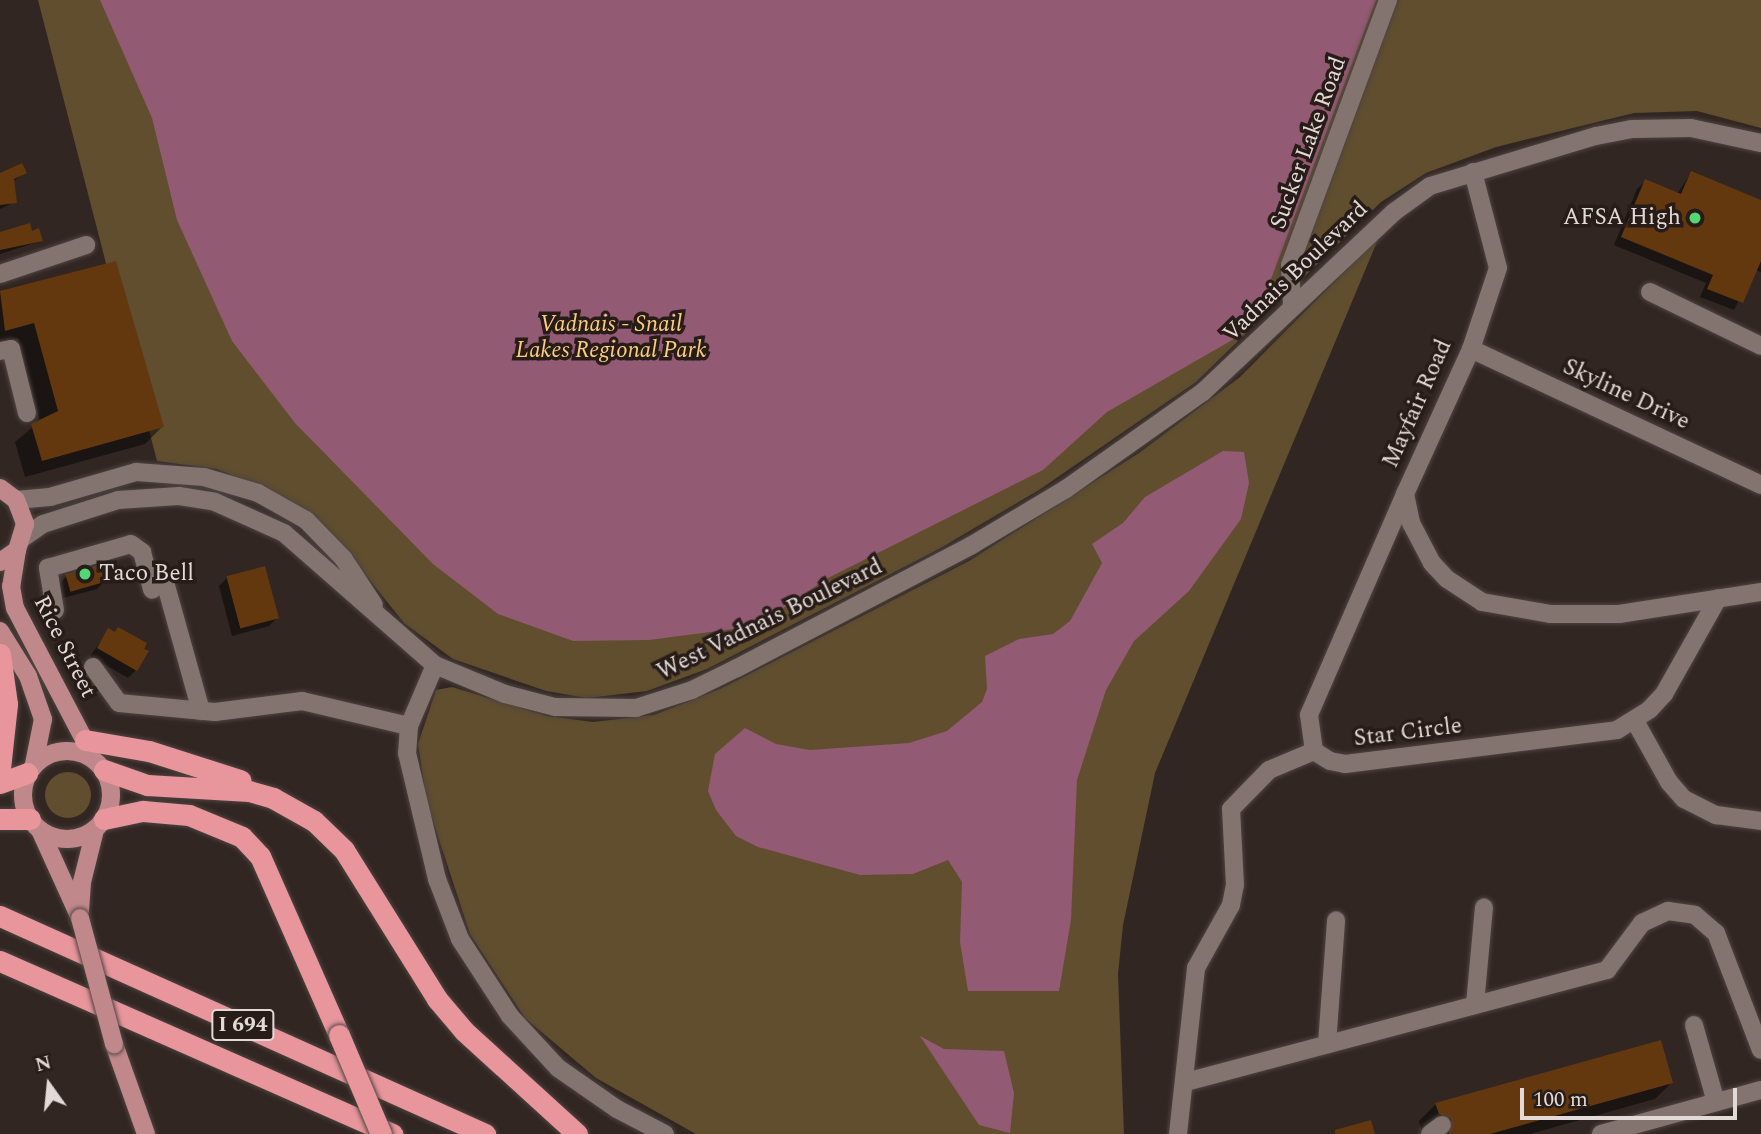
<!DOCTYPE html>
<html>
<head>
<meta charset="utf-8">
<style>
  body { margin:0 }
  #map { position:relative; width:1761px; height:1134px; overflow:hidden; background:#322622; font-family:Spectral,serif }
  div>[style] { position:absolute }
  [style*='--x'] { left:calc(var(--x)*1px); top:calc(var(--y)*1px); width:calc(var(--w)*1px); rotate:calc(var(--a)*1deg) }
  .green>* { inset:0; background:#604e2f }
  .round { border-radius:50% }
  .water>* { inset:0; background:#925a73 }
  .shadow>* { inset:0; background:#0007 }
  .building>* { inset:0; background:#63380f; transform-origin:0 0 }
  .roads { filter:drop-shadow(0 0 2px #4e4440) drop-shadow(0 0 2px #4e4440) }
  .minor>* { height:18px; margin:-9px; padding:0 9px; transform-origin:9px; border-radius:9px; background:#837470 }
  .major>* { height:18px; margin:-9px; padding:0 9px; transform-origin:9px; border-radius:9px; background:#c0888a }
  .major>.ring { margin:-9px; padding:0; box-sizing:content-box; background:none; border:18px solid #c0888a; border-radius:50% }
  .highway>* { height:21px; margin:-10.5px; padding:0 10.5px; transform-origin:10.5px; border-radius:10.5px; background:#e8959c }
  .bridges { filter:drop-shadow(0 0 2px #4e4440) drop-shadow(0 0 2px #4e4440) }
  .major-bridge>* { height:18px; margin:-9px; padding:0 9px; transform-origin:9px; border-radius:9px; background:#c0888a }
  .highway-bridge>* { height:21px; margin:-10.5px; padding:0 10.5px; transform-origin:10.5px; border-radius:10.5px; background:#e8959c }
  .dots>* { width:19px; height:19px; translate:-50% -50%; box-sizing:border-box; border:4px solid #281c19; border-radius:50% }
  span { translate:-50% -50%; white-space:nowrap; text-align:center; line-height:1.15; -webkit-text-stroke:7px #281c19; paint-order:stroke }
  .shield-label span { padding:2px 5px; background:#281c19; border:2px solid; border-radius:5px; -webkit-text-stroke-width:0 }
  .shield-label { font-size:21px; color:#e3dad8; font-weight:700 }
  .street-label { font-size:23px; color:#e3dad8 }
  .poi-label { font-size:23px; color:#e3dad8 }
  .right { translate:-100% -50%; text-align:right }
  .left { translate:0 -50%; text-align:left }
  .park-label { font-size:23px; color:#fbce7e; font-style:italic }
  .north { position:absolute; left:14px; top:1050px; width:70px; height:70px; -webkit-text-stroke:5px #281c19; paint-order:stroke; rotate:345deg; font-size:19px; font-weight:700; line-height:28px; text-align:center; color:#e3dad8 }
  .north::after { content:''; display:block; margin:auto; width:24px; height:32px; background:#e3dad8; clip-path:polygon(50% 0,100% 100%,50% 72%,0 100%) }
  .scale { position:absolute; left:1520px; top:1088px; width:217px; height:32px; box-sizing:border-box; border:4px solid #e3dad8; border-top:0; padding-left:9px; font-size:21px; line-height:24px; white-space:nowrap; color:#e3dad8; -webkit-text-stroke:5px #281c19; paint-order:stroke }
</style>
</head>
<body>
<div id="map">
  <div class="green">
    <i style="clip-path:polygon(38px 0,1761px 0,1761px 128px,1697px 111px,1634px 113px,1496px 147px,1426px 173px,1381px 202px,1196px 382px,1039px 490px,939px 549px,707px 669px,647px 691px,587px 698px,546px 691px,453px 659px,404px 623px,336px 538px,288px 499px,217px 469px,157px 461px)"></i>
    <i style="clip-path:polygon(1379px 237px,1155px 773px,1123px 925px,1118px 974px,1124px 1134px,696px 1134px,596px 1078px,525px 1018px,470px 934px,427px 803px,418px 744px,436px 690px,452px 687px,547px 716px,593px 722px,654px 715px,720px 689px,969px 561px,1139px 453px,1240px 377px)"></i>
    <i class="round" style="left:45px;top:772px;width:46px;height:46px"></i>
  </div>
  <div class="water">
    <i style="clip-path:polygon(100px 0,1376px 0,1271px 279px,1246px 332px,1107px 412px,1043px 470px,828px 578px,756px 626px,649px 640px,573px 641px,498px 614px,433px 564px,295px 423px,232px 341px,177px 220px,152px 118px)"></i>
    <i style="clip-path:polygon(1223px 451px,1244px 452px,1249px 483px,1241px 519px,1189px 591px,1134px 641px,1106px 690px,1077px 780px,1071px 920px,1059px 991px,968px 991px,960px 942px,962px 882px,948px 860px,913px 874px,860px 875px,758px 847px,736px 836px,716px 810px,708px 791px,715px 754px,745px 728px,776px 744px,810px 750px,909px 743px,947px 731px,982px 702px,987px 689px,985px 656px,1019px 639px,1053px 634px,1070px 621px,1102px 563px,1092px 544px,1123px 523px,1145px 497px)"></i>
    <i style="clip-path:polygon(920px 1036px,944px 1049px,1004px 1051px,1014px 1093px,1010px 1133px,979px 1125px)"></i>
  </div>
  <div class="shadow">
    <i style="clip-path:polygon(25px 173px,13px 181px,15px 202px,0 209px,0 175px)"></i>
    <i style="clip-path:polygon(1691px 173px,1761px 202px,1761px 272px,1755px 270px,1734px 310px,1700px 297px,1706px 283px,1614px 245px,1637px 189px,1645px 181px,1677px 194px)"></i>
    <i style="clip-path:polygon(0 233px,31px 233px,41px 241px,0 254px)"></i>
    <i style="clip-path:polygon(115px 263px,162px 427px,145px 444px,25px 477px,15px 442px,40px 421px,18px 338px,0 343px,0 293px)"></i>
    <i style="clip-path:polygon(67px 576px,105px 581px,97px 589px,63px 598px,59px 584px)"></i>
    <i style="clip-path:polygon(227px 578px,277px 618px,269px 626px,232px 636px,219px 586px)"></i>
    <i style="clip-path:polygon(109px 630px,136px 670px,128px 678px,90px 656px)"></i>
    <i style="clip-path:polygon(1671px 1083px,1655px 1099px,1530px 1134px,1432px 1134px,1422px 1131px,1419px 1121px,1436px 1104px)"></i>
  </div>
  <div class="building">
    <i style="clip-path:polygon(22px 163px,27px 173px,14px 179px,17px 203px,0 205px,0 173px)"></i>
    <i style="clip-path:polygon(1691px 171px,1761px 200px,1761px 261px,1743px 303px,1707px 289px,1713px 275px,1621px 237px,1645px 179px,1681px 194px)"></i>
    <i style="clip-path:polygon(30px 223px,32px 231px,39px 228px,43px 241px,0 250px,0 232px)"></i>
    <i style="clip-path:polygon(116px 261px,164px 427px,42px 461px,31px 424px,58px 411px,34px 323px,5px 331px,0 291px)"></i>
    <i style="left:102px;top:564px;width:18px;height:38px;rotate:74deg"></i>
    <i style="left:265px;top:566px;width:54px;height:40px;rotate:75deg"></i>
    <i style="clip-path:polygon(118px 627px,147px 643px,144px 649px,149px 651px,137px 671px,97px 648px,108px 628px,115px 632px)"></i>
    <i style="clip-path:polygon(1661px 1040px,1673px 1083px,1490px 1134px,1449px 1134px,1451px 1119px,1439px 1114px,1435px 1103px)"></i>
    <i style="clip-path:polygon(1371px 1120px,1375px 1134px,1335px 1134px,1335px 1130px)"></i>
  </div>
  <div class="roads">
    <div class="minor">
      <i style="--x:1473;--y:172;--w:99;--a:75.4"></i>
      <i style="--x:1498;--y:268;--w:85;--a:108.4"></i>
      <i style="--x:1471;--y:349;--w:159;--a:114.5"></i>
      <i style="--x:1405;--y:494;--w:30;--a:78"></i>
      <i style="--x:1411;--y:523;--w:45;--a:62.3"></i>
      <i style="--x:1432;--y:563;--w:22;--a:47"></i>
      <i style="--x:1447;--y:579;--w:42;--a:33.3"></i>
      <i style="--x:1482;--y:602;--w:69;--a:10"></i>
      <i style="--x:1550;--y:614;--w:69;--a:0"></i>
      <i style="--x:1619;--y:614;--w:144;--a:-8.8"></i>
      <i style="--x:0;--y:274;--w:91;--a:-18.6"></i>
      <i style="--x:1650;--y:292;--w:123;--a:25.9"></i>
      <i style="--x:1292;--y:306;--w:41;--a:-92.8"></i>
      <i style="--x:1290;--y:265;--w:283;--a:-69.7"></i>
      <i style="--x:1471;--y:349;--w:320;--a:25.1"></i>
      <i style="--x:0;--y:351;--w:11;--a:-10"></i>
      <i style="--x:11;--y:349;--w:66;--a:76"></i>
      <i style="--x:1405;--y:494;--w:241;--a:113.5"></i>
      <i style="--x:1309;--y:715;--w:36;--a:82"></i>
      <i style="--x:1314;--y:751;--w:19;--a:32"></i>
      <i style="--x:1330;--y:761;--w:15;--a:11"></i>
      <i style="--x:1345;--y:764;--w:274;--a:-7.1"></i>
      <i style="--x:1617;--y:730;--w:39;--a:-32"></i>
      <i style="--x:1650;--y:709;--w:21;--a:-47"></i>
      <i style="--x:1664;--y:694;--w:110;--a:-60.6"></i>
      <i style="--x:16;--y:500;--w:34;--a:-5"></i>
      <i style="--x:50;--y:497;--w:90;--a:-16.2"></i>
      <i style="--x:136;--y:472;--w:68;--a:4.2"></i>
      <i style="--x:204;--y:477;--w:56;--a:16.5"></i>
      <i style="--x:258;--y:493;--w:55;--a:29.4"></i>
      <i style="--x:306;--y:520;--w:53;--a:45.8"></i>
      <i style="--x:343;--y:558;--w:56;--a:56.6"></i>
      <i style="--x:23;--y:538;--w:24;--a:-35"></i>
      <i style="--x:43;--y:524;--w:79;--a:-17.7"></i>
      <i style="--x:118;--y:500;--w:61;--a:-3.8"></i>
      <i style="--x:179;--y:496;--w:36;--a:9"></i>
      <i style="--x:215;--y:502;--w:76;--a:24.2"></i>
      <i style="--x:284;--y:533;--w:201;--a:41.2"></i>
      <i style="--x:435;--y:665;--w:76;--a:22.5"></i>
      <i style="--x:505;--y:694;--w:52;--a:14.6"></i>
      <i style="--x:555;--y:707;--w:81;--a:0.7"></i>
      <i style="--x:636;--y:708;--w:59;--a:-17.8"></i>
      <i style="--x:692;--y:690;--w:50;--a:-26.1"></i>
      <i style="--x:737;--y:668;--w:265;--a:-27.6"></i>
      <i style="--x:972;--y:545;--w:109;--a:-30.8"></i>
      <i style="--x:1066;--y:489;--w:168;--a:-35.3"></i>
      <i style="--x:1203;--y:392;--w:262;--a:-43.3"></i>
      <i style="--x:1394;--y:212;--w:44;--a:-35.8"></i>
      <i style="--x:1430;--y:186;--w:173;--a:-16.8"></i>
      <i style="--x:1596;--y:136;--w:37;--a:-11"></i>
      <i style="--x:1632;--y:129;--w:59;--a:-1"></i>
      <i style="--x:1691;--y:128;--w:72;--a:12.1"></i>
      <i style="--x:165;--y:582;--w:134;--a:74.4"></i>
      <i style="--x:55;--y:610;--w:43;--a:-99.5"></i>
      <i style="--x:48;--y:568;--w:86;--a:-16.1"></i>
      <i style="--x:131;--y:544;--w:14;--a:36"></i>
      <i style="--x:142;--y:552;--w:39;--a:75"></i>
      <i style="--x:435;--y:665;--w:66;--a:113.1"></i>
      <i style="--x:409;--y:726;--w:27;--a:94"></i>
      <i style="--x:407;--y:753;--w:130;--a:76.6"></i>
      <i style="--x:437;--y:879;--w:64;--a:69"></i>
      <i style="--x:460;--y:939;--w:92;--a:57"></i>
      <i style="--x:510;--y:1016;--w:71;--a:47.3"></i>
      <i style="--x:558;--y:1068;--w:72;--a:34.8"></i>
      <i style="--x:617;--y:1109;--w:54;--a:27.5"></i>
      <i style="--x:93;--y:667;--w:44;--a:54.2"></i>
      <i style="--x:119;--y:703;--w:96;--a:5.4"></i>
      <i style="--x:215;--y:712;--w:88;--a:-7.2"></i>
      <i style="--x:302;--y:701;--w:110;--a:13.2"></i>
      <i style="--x:1635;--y:721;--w:70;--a:60.9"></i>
      <i style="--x:1669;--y:782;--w:23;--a:49"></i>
      <i style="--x:1684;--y:799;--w:36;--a:27"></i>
      <i style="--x:1716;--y:815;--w:45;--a:7.6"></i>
      <i style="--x:1475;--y:1004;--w:97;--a:-84.7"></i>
      <i style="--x:1694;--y:1025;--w:80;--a:74.1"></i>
      <i style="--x:1327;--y:1044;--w:124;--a:-85.8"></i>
      <i style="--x:1186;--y:1082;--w:436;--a:-14.9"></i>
      <i style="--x:1607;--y:970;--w:59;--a:-53.3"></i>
      <i style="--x:1642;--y:923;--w:29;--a:-25"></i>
      <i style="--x:1668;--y:911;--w:27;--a:8"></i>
      <i style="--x:1695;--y:915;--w:28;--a:41"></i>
      <i style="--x:1716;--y:933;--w:125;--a:69"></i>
      <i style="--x:1178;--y:1134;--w:167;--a:-83.8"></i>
      <i style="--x:1196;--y:968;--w:72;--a:-60.9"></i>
      <i style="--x:1231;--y:905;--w:20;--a:-79"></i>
      <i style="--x:1235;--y:885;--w:76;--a:-93"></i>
      <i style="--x:1231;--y:809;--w:54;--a:-45.7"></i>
      <i style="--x:1269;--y:770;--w:49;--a:-22.9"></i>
      <i style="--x:1430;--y:1134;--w:15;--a:-37"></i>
      <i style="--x:1601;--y:1134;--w:166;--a:-15.4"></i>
    </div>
    <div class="major">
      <i style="--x:0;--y:488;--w:20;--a:37"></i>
      <i style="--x:16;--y:500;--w:26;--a:69"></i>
      <i style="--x:25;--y:524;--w:27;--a:107"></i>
      <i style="--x:17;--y:550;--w:21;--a:145"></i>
      <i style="--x:17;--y:550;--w:36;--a:99"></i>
      <i style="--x:11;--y:586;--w:22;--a:80"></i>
      <i style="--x:15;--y:608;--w:161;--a:62.3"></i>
      <i style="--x:0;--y:631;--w:53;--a:58.1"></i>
      <i style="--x:28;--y:676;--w:46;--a:70.8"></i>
      <i style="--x:43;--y:719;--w:46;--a:101.3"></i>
      <i class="ring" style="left:23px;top:751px;width:70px;height:70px"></i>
      <i style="--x:40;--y:830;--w:97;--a:65.6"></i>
      <i style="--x:80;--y:911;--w:29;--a:-86"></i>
      <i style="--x:82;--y:882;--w:54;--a:-76"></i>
      <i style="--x:114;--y:1044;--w:96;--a:70.4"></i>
    </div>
    <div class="highway">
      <i style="--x:0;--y:654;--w:50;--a:82"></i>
      <i style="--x:7;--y:704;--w:64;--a:96.2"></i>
      <i style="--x:85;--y:740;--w:65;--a:9.8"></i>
      <i style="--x:149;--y:751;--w:96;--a:17.7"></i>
      <i style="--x:104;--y:770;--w:46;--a:19.2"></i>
      <i style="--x:147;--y:785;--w:102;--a:3.4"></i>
      <i style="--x:249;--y:791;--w:25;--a:16"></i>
      <i style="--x:273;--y:798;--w:47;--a:29.3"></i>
      <i style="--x:314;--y:821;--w:42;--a:44"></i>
      <i style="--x:344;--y:850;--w:176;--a:58"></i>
      <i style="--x:437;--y:999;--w:42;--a:49.8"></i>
      <i style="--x:464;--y:1031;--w:153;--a:42.3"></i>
      <i style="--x:0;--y:783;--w:29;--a:-20"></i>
      <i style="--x:0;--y:819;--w:30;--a:0"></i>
      <i style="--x:104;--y:819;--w:40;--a:-12"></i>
      <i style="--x:143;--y:811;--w:46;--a:5"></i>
      <i style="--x:189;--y:815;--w:57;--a:22.5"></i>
      <i style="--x:242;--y:837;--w:26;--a:47"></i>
      <i style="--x:260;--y:856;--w:196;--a:66.2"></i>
      <i style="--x:0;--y:916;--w:532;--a:24.2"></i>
      <i style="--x:0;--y:961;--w:429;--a:23.8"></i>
    </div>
  </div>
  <div class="bridges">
    <div class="major-bridge">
      <i style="--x:80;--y:918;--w:131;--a:74.9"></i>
    </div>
    <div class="highway-bridge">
      <i style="--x:339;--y:1035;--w:108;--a:67"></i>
    </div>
  </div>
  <div class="dots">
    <i style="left:1695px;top:218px;background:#53d673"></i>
    <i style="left:85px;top:574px;background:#53d673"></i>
  </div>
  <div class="shield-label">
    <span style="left:243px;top:1025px">I 694</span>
  </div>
  <div class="street-label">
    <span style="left:1309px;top:143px;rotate:-70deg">Sucker Lake Road</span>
    <span style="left:1296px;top:272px;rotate:-44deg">Vadnais Boulevard</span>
    <span style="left:1626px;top:395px;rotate:25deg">Skyline Drive</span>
    <span style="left:1418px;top:404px;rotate:-66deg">Mayfair Road</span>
    <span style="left:770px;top:620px;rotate:-26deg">West Vadnais Boulevard</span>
    <span style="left:64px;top:647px;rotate:63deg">Rice Street</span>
    <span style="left:1408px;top:733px;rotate:-7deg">Star Circle</span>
  </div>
  <div class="poi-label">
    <span class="right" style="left:1681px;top:218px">AFSA High</span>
    <span class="left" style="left:99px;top:574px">Taco Bell</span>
  </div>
  <div class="park-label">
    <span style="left:611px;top:338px">Vadnais - Snail<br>Lakes Regional Park</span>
  </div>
  <div class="north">N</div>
  <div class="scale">100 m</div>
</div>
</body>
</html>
